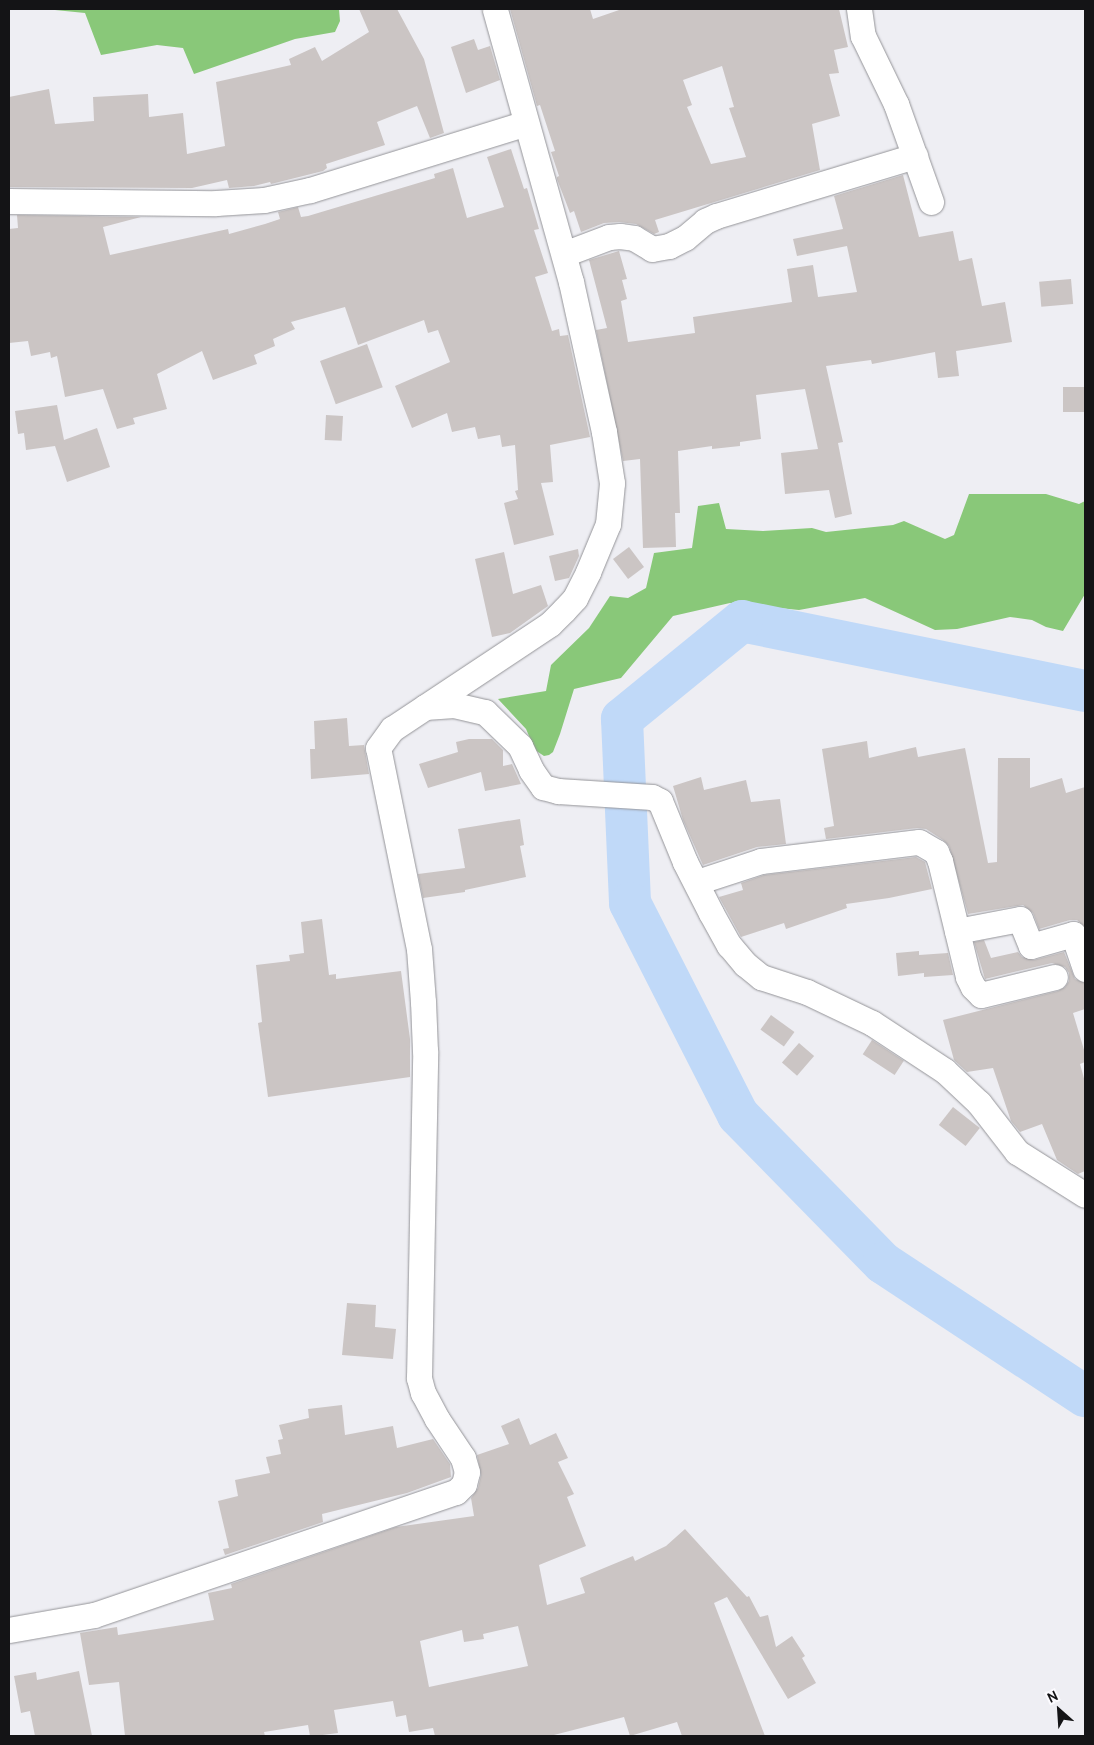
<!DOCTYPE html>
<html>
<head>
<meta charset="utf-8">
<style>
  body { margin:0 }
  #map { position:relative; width:1094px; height:1745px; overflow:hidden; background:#eeeef3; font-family:Cabin,sans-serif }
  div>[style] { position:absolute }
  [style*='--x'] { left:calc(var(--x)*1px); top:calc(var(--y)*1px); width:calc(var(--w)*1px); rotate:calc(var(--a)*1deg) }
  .forest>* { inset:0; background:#89c879 }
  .river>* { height:42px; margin:-21px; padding:0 21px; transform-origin:21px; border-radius:21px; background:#c0d9f8 }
  .building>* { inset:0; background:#cbc5c4; transform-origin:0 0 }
  .roads { filter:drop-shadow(0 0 1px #949498) drop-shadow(0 0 1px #949498) }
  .street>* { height:25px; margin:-12.5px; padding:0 12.5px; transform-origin:12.5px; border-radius:12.5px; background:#fff }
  span { translate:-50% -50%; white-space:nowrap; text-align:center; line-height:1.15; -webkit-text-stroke:5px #fcfbff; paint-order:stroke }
  .frame { position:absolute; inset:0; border:10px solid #141416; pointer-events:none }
  .north { position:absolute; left:1034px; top:1685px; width:50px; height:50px; -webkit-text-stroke:4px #fcfbff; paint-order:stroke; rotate:334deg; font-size:14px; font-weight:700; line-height:20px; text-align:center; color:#141416 }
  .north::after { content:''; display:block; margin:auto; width:18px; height:22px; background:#141416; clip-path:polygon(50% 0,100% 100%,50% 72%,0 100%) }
</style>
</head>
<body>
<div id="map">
  <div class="forest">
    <i style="clip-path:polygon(45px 9px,339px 9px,340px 21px,335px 32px,295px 39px,194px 74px,183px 48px,157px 45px,101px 55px,85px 13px)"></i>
    <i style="clip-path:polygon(969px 494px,1046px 494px,1079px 504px,1085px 501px,1085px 594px,1063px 631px,1046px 627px,1032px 620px,1010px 617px,957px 629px,935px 630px,865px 598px,799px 610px,730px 603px,673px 616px,621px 678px,574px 689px,560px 734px,553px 752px,549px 755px,544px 756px,535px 750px,526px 729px,498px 699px,546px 691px,551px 665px,589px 628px,610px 596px,628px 598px,646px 588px,654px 553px,692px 548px,698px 506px,719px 503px,726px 529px,763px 531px,812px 528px,826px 532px,893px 525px,904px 521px,945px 539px,954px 535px)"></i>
  </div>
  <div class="river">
    <i style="--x:1085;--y:691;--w:350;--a:-168.5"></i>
    <i style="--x:742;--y:621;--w:155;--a:140.8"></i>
    <i style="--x:622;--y:719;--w:184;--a:87.5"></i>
    <i style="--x:630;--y:903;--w:238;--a:63"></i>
    <i style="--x:738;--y:1115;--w:207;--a:45.6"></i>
    <i style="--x:883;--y:1263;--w:242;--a:33.4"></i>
  </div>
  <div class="building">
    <i style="clip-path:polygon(359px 9px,397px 9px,424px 59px,444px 133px,430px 138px,417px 106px,377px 122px,385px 145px,326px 164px,327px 168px,323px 171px,271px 184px,270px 182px,254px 186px,229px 188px,227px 180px,192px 188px,9px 187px,9px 97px,49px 89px,55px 124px,94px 121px,93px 97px,148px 94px,149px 117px,183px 113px,187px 154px,225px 146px,216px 82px,291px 65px,289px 59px,315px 47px,322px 61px,369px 32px)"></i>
    <i style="clip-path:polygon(evenodd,510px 9px,590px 9px,593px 19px,622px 9px,839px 9px,848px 47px,834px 50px,839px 73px,829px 74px,840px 116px,812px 124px,820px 170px,655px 220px,659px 232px,654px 234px,636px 224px,619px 222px,604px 223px,581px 232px,574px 211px,570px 213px,557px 179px,557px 177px,559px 176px,551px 152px,555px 151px,540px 105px,537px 106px,510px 9px,722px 66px,734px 107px,729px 108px,746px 157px,711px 164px,687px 107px,692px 105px,683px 80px,722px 66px)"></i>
    <i style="clip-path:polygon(474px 39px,478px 50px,490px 46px,500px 80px,466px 93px,451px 47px)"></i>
    <i style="clip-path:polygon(511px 149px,524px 189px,527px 188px,539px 229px,534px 230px,548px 273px,535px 277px,552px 331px,559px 329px,560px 336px,568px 335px,590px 437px,550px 445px,553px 482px,541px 483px,554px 535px,514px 545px,504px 503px,518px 499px,515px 491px,518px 490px,515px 445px,502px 447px,500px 435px,478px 439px,475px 427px,452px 432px,447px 413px,412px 428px,395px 386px,450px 362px,438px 330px,428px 333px,424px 320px,358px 345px,345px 307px,291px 322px,295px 329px,273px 339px,275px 346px,254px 355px,257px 364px,213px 380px,202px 351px,157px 374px,167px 409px,133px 418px,135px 424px,117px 429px,103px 389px,65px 397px,57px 356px,51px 358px,50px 352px,31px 356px,28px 341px,9px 343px,9px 229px,18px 228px,17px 215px,141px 217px,103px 227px,110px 255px,228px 229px,229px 234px,265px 224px,280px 219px,278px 212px,298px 207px,301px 217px,308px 216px,435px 178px,434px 174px,453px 168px,467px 218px,504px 207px,487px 157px)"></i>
    <i style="clip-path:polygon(903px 175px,919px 237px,953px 231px,959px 261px,972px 258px,982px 306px,1005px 302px,1012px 342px,956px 351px,959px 376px,938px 378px,935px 352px,872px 364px,871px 360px,826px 366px,843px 442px,838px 443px,852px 514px,835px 518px,829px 490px,785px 494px,781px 453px,818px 449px,805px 389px,756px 395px,761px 439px,740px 442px,740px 446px,712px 449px,712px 446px,678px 451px,680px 513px,675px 513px,676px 547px,643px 548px,640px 459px,623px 461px,596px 330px,607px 328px,589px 260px,619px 251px,627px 279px,622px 280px,627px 299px,621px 301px,628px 342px,695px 333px,693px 317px,792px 302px,787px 269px,813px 265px,818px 297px,857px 292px,847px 246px,797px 256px,793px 239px,843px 229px,834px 196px)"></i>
    <i style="left:1071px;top:279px;width:25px;height:32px;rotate:85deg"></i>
    <i style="left:367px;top:344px;width:46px;height:50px;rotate:70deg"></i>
    <i style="left:1085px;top:387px;width:25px;height:22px;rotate:90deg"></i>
    <i style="clip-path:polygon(57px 405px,64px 440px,97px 428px,110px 467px,67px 482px,55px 446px,26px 450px,24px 433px,18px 434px,15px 411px)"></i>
    <i style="left:326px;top:415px;width:17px;height:25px;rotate:3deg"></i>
    <i style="left:629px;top:547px;width:25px;height:20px;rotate:53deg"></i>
    <i style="clip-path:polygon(578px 549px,579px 556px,569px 578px,555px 581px,549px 556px)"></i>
    <i style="clip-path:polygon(504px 552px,513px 594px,541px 585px,548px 606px,510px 633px,492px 637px,475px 559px)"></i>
    <i style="clip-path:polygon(347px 718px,349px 746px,364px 745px,369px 774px,311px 779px,310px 749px,315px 749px,314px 721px)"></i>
    <i style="clip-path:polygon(469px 739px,492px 739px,503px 750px,503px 766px,512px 764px,521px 784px,485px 791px,481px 772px,428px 788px,419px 764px,458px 752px,456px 742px)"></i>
    <i style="clip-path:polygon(867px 741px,869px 758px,916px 747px,918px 757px,965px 748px,988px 863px,997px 862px,998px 758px,1030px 758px,1030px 788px,1062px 778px,1066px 793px,1085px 787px,1085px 927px,1077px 920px,1070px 920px,1039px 929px,1033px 913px,1023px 905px,968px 914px,949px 846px,943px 840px,926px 829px,917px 828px,826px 839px,824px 828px,834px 826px,822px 749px)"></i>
    <i style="clip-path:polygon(701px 777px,704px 790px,746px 780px,751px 802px,780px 799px,786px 844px,757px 847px,703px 865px,683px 820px,673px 786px)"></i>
    <i style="clip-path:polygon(520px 819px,524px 845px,520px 846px,526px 877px,465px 890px,465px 892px,423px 898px,418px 874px,465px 868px,458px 829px)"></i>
    <i style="clip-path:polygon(916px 857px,925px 862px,932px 889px,889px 898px,846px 904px,847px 908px,786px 929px,784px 923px,741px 937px,719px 897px,743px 890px,741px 883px,764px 875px)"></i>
    <i style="clip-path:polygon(322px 919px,329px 975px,336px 974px,336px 979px,401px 971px,410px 1039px,410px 1077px,268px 1097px,258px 1023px,262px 1022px,256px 965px,290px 961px,289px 955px,304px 953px,301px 922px)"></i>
    <i style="clip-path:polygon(984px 940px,991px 958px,1018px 952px,1022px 957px,1034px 960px,1064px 952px,1075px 979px,1085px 983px,1085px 1009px,1073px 1013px,1085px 1053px,1085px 1062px,1080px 1064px,1085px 1082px,1085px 1171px,1078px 1174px,1057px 1160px,1042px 1124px,1020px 1132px,1011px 1121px,993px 1068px,967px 1072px,954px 1060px,943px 1020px,1058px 991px,1065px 987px,1069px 981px,1069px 973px,1065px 967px,1052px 963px,985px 979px,974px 942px)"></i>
    <i style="clip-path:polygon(919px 951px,919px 955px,948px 953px,953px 975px,924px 977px,924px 973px,898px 976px,896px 953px)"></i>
    <i style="left:771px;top:1015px;width:29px;height:18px;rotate:36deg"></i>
    <i style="left:872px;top:1040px;width:38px;height:17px;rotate:33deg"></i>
    <i style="left:799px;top:1043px;width:20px;height:26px;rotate:41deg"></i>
    <i style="left:953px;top:1107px;width:34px;height:23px;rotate:38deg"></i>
    <i style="clip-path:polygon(347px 1303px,376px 1305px,375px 1327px,396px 1329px,393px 1359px,342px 1355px)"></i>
    <i style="clip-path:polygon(342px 1405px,345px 1435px,393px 1426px,397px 1448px,433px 1439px,450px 1464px,451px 1477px,407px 1493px,322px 1514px,323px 1522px,225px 1555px,223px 1549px,229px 1548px,218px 1501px,238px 1496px,235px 1480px,270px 1473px,266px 1457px,281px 1454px,278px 1440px,283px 1439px,279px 1425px,309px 1418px,308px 1409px)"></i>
    <i style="clip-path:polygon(evenodd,519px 1418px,530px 1445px,556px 1433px,568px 1458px,558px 1462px,574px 1494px,567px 1497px,586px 1546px,539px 1565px,547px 1605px,585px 1593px,580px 1578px,633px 1556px,635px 1561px,666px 1546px,685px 1529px,747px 1597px,749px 1596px,760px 1617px,768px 1615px,776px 1647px,792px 1636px,805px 1656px,802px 1658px,816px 1683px,788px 1699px,727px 1597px,714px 1603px,765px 1736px,682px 1736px,677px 1722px,630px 1736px,624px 1717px,550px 1736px,435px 1736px,433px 1728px,409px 1732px,406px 1715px,396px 1717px,393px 1701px,334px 1710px,338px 1733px,315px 1736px,310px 1736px,308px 1725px,264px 1732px,265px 1736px,125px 1736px,119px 1682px,89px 1685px,80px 1633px,117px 1627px,118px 1635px,214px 1620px,208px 1593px,232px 1588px,231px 1584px,396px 1527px,474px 1516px,471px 1498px,478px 1488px,481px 1475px,477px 1455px,509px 1444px,501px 1426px,519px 1418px,518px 1626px,528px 1666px,429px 1687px,420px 1641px,462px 1630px,464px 1642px,484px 1639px,483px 1634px,518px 1626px)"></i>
    <i style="clip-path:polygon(79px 1671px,92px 1736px,35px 1736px,30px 1711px,21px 1713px,14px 1676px,36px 1672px,37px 1680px)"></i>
  </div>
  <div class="roads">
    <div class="street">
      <i style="--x:859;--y:9;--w:27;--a:82"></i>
      <i style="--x:863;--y:36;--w:76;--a:64.1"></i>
      <i style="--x:896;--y:104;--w:104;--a:70.3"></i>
      <i style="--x:9;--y:201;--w:207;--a:0.6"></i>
      <i style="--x:216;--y:203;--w:48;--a:-3.6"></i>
      <i style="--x:264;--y:200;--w:47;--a:-12.3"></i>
      <i style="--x:310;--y:190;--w:226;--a:-17.2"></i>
      <i style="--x:564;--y:254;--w:48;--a:-20.7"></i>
      <i style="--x:609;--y:237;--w:11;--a:-5"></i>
      <i style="--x:620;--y:236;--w:14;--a:8"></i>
      <i style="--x:634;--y:238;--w:21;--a:31"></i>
      <i style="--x:652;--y:249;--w:17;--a:-10"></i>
      <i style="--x:669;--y:246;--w:18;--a:-27"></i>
      <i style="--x:685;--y:238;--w:26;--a:-40"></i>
      <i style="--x:705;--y:221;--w:12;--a:-24"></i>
      <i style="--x:716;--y:216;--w:208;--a:-16.8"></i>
      <i style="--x:425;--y:707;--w:29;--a:-4"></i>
      <i style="--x:454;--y:705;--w:32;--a:13"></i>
      <i style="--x:485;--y:712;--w:49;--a:44.2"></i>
      <i style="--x:520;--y:746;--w:26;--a:65"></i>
      <i style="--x:531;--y:770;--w:21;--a:55"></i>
      <i style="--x:543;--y:787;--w:16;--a:15"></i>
      <i style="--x:558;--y:791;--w:94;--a:3.7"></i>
      <i style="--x:652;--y:797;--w:9;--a:27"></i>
      <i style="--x:660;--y:801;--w:66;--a:67.7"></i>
      <i style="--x:685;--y:862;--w:57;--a:63"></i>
      <i style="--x:711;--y:913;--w:37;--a:61"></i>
      <i style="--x:729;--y:945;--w:25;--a:50"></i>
      <i style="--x:745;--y:964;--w:21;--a:39"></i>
      <i style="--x:761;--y:977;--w:48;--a:18.1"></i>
      <i style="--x:807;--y:992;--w:72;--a:25.5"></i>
      <i style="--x:872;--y:1023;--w:87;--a:33.3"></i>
      <i style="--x:945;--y:1071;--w:47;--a:43.3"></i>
      <i style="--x:979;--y:1103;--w:62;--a:52.2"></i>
      <i style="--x:1017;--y:1152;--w:80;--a:32.3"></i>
      <i style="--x:697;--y:882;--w:67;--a:-18.2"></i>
      <i style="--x:761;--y:861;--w:159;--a:-6.9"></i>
      <i style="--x:919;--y:842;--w:20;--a:30"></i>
      <i style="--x:936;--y:852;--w:10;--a:66"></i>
      <i style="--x:940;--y:861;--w:119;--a:76.4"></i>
      <i style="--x:968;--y:977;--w:11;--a:63"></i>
      <i style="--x:973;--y:987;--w:11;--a:45"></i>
      <i style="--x:981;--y:995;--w:76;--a:-13.7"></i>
      <i style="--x:957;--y:931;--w:64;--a:-10.8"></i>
      <i style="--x:1020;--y:919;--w:29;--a:68"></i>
      <i style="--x:1031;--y:946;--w:44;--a:-15.9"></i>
      <i style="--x:1073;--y:934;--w:37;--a:71"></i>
      <i style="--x:9;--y:1630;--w:86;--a:-10"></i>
      <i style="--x:94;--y:1615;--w:382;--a:-18.8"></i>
      <i style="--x:456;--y:1492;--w:11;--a:-45"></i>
      <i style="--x:464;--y:1484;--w:12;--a:-76"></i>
      <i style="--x:467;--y:1472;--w:15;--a:-106"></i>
      <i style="--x:463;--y:1458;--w:47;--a:-123.7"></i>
      <i style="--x:437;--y:1419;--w:30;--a:-118"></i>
      <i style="--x:423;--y:1393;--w:16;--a:-105"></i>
      <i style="--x:419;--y:1378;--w:327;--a:-88.9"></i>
      <i style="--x:425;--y:1051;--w:49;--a:-92.3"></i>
      <i style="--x:423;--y:1002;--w:53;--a:-94.3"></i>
      <i style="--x:419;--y:949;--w:205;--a:-101.5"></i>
      <i style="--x:378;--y:748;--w:24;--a:-54"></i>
      <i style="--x:392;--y:729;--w:190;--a:-33.6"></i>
      <i style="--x:550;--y:624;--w:20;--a:-45"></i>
      <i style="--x:564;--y:610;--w:16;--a:-47"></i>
      <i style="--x:575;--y:598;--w:29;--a:-63"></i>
      <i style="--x:588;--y:572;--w:52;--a:-67.4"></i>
      <i style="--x:608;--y:524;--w:41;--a:-84.4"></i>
      <i style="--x:612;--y:483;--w:52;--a:-98.9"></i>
      <i style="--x:604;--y:432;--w:154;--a:-102.4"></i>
      <i style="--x:571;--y:282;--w:283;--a:-105.6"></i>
    </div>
  </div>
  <div class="frame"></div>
  <div class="north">N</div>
</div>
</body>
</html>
